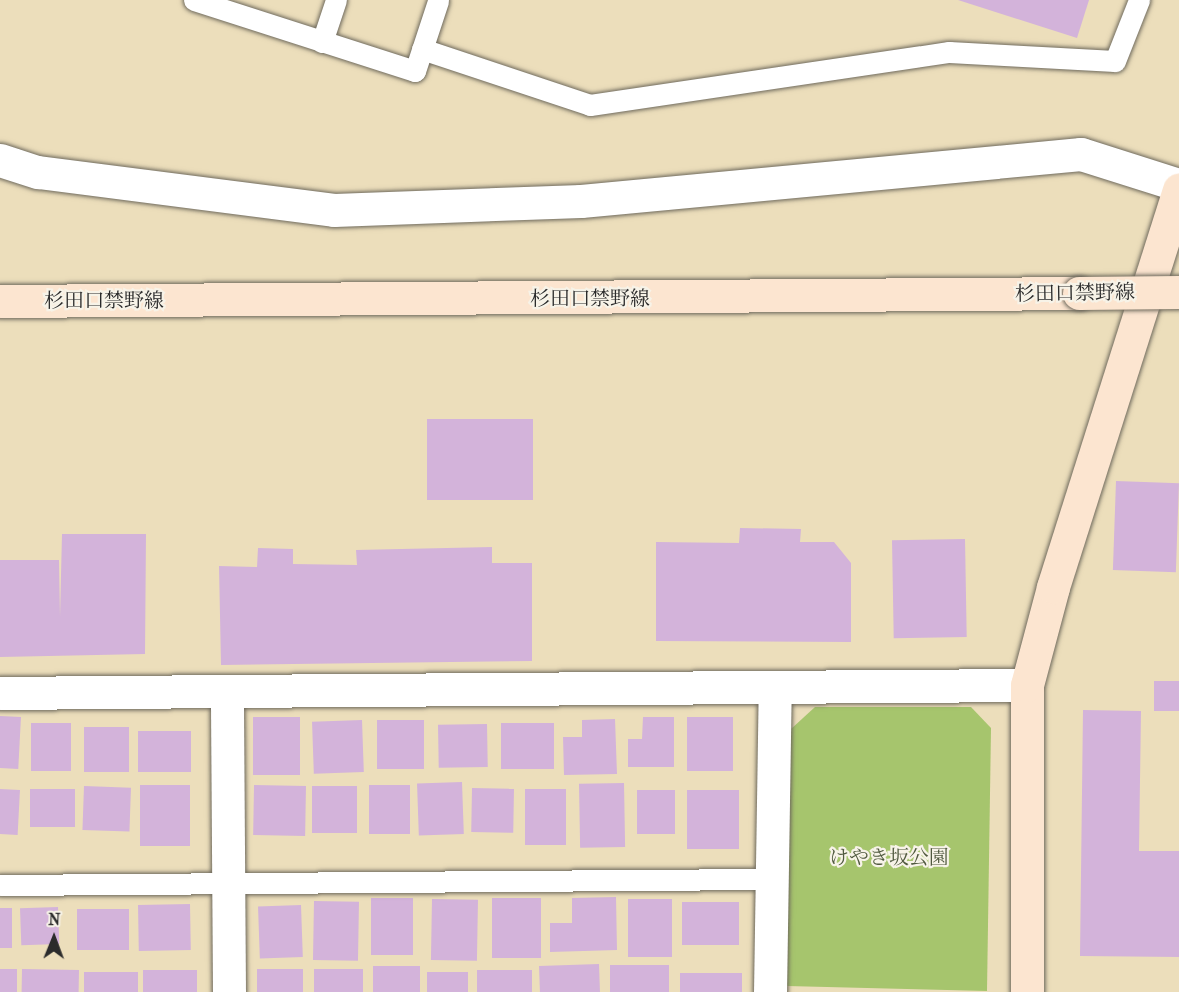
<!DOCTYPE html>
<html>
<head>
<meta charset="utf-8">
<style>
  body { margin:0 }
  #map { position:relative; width:1179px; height:992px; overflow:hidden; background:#ecdebb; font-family:"IM FELL French Canon","Noto Serif JP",serif }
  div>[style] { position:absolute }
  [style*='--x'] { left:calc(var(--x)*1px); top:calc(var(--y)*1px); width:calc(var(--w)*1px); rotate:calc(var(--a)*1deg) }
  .green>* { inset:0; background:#a6c56d }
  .building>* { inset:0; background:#d3b3da; transform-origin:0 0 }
  .roads { filter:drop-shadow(0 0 2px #6f6a5d) drop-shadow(0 0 2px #6f6a5d) }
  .lane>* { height:21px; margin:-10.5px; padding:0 10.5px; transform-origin:10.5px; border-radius:10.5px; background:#fff }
  .street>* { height:33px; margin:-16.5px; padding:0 16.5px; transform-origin:16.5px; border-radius:16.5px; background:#fff }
  .secondary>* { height:33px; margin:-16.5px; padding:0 16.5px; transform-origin:16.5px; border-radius:16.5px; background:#fce5d0 }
  .bridges { filter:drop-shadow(0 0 2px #6f6a5d) drop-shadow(0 0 2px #6f6a5d) }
  .secondary-bridge>* { height:33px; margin:-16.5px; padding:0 16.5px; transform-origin:16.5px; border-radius:16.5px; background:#fce5d0 }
  span { translate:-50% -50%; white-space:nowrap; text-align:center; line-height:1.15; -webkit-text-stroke:4.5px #f7f3e8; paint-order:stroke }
  .street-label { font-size:20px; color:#2b2b2b }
  .park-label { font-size:20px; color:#50593f }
  .north { position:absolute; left:24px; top:908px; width:60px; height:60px; -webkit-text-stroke:4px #f7f3e8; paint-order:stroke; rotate:1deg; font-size:16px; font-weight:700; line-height:24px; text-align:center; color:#2b2b2b }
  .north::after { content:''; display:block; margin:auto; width:21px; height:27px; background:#2b2b2b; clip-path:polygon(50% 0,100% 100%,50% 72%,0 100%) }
</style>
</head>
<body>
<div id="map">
  <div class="green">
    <i style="clip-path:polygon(815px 707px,971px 707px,991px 728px,987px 991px,787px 986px,791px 729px)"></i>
  </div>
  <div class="building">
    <i style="clip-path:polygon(958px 0,1089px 0,1077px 38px)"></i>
    <i style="left:427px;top:419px;width:106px;height:81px"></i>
    <i style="left:1116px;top:481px;width:63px;height:89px;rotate:2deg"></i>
    <i style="clip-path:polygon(740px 528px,801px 529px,800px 542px,834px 542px,851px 563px,851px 642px,656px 641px,656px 542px,739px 543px)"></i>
    <i style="clip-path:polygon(62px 534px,146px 534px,145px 654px,0 657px,0 560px,59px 560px,60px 617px)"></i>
    <i style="left:965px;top:539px;width:98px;height:73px;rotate:89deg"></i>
    <i style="clip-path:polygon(492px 547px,492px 563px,532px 563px,532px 661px,221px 665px,219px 566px,257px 567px,258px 548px,293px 549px,293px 564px,357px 565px,356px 550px)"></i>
    <i style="left:1154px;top:681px;width:25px;height:30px"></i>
    <i style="clip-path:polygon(1083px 710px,1141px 711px,1139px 851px,1179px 851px,1179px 957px,1080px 956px)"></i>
    <i style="left:0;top:716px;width:21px;height:52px;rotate:3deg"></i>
    <i style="left:253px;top:717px;width:47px;height:58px"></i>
    <i style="clip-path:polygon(643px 717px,674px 717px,674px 767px,628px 767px,628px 739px,642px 739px)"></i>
    <i style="left:687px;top:717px;width:46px;height:54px"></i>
    <i style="clip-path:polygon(615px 719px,617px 774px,564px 775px,563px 737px,582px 737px,582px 720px)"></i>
    <i style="left:362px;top:720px;width:52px;height:50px;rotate:88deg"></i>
    <i style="left:377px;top:720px;width:47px;height:49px"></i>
    <i style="left:31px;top:723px;width:40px;height:48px"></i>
    <i style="left:501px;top:723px;width:53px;height:46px"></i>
    <i style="left:487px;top:724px;width:43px;height:49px;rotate:89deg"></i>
    <i style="left:129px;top:727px;width:45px;height:45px;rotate:90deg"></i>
    <i style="left:138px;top:731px;width:53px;height:41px"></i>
    <i style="left:462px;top:782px;width:52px;height:45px;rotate:88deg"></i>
    <i style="left:624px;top:783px;width:64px;height:45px;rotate:89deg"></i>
    <i style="left:140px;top:785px;width:50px;height:61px"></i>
    <i style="left:254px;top:785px;width:52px;height:50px;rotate:1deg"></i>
    <i style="left:369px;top:785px;width:41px;height:49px"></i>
    <i style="left:84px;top:786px;width:47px;height:44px;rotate:2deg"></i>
    <i style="left:312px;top:786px;width:45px;height:47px"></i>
    <i style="left:472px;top:788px;width:42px;height:44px;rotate:1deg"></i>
    <i style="left:0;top:789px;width:20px;height:45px;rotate:3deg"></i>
    <i style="left:30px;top:789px;width:45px;height:38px"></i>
    <i style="left:525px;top:789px;width:41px;height:56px"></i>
    <i style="left:675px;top:790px;width:44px;height:38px;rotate:90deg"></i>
    <i style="left:687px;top:790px;width:52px;height:59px"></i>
    <i style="clip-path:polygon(616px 897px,617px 950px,550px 952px,550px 923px,572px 923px,572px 898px)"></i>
    <i style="left:371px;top:898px;width:42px;height:57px"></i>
    <i style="left:492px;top:898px;width:49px;height:60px"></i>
    <i style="left:432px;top:899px;width:46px;height:61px;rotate:1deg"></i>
    <i style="left:628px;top:899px;width:44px;height:58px"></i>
    <i style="left:314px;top:901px;width:45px;height:59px;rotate:1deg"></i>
    <i style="left:739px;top:902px;width:43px;height:57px;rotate:90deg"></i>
    <i style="left:190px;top:904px;width:46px;height:52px;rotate:89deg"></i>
    <i style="left:301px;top:905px;width:52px;height:43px;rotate:88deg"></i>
    <i style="left:58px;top:907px;width:37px;height:38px;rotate:88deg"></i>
    <i style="left:0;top:908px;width:12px;height:40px"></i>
    <i style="left:77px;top:909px;width:52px;height:41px"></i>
    <i style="left:599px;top:964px;width:28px;height:60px;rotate:88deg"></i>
    <i style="left:610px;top:965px;width:59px;height:27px"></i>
    <i style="left:373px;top:966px;width:47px;height:26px"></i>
    <i style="left:0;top:969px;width:17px;height:23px"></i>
    <i style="left:22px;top:969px;width:57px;height:23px;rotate:1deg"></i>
    <i style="left:257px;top:969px;width:46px;height:23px"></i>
    <i style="left:363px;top:969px;width:23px;height:49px;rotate:90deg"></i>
    <i style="left:143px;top:970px;width:54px;height:22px"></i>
    <i style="left:477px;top:970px;width:55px;height:22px"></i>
    <i style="left:84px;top:972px;width:54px;height:20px"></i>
    <i style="left:427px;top:972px;width:41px;height:20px"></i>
    <i style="left:680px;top:973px;width:62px;height:19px"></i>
  </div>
  <div class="roads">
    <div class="lane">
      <i style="--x:194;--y:0;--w:232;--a:17.8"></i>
      <i style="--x:415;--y:71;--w:74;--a:-71.8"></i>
      <i style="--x:322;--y:42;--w:44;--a:-71.6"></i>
      <i style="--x:422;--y:49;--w:177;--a:18.4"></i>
      <i style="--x:590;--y:105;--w:363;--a:-8.4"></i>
      <i style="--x:949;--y:52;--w:166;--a:3.1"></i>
      <i style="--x:1115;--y:61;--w:66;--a:-68.5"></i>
      <i style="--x:0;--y:885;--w:772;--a:-0.45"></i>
    </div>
    <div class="street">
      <i style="--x:0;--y:160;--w:40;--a:18"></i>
      <i style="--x:38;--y:172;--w:298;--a:7.3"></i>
      <i style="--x:334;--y:210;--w:247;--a:-2.1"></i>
      <i style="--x:581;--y:201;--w:502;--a:-5.37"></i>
      <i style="--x:1081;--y:154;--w:103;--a:17.6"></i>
      <i style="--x:0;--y:693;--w:227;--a:-0.5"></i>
      <i style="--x:229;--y:992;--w:301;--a:-90.4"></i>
      <i style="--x:227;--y:691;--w:800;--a:-0.43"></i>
      <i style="--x:770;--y:992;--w:302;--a:-89.1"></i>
    </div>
    <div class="secondary">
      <i style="--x:0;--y:301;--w:1079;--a:-0.42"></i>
      <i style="--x:1027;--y:992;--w:307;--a:-90"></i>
      <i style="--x:1027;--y:685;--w:101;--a:-75.1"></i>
      <i style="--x:1053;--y:587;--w:417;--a:-72.4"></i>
    </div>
  </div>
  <div class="bridges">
    <div class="secondary-bridge">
      <i style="--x:1079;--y:293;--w:100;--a:-0.6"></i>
    </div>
  </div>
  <div class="street-label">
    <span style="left:1075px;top:293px;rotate:-1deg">杉田口禁野線</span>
    <span style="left:590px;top:298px">杉田口禁野線</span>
    <span style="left:104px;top:300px">杉田口禁野線</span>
  </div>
  <div class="park-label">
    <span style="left:889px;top:857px">けやき坂公園</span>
  </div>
  <div class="north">N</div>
</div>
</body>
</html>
